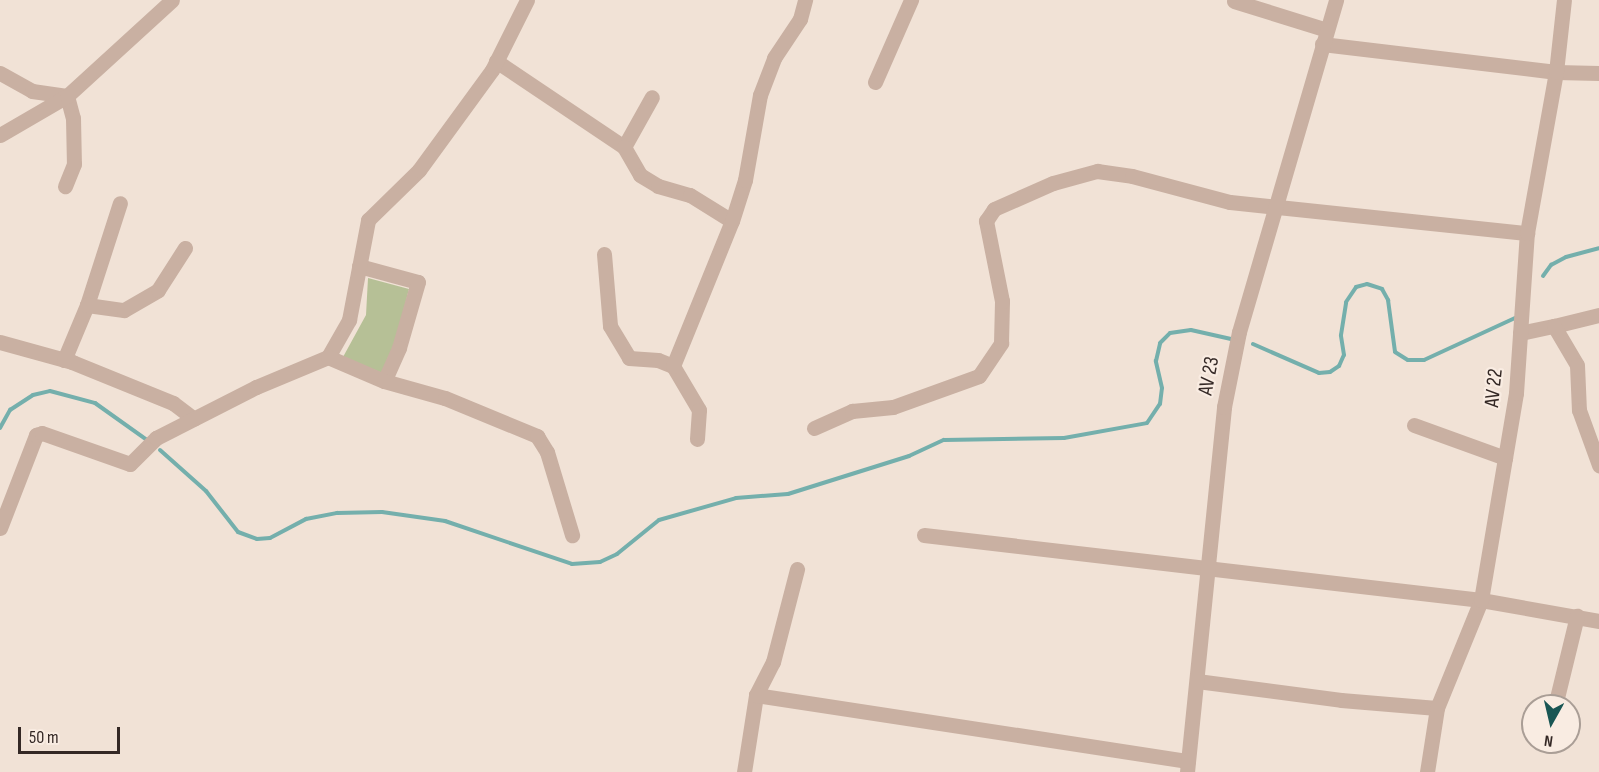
<!DOCTYPE html>
<html>
<head>
<meta charset="utf-8">
<style>
  body { margin:0 }
  #map { position:relative; width:1599px; height:772px; overflow:hidden; background:#f1e2d6; font-family:"Sofia Sans Condensed",sans-serif }
  div>[style] { position:absolute }
  [style*='--x'] { left:calc(var(--x)*1px); top:calc(var(--y)*1px); width:calc(var(--w)*1px); rotate:calc(var(--a)*1deg) }
  .green>* { inset:0; background:#b6c096 }
  .stream>* { height:4px; margin:-2px; padding:0 2px; transform-origin:2px; border-radius:2px; background:#74afac }
  .street>* { height:15px; margin:-7.5px; padding:0 7.5px; transform-origin:7.5px; border-radius:7.5px; background:#c9b0a2 }
  span { translate:-50% -50%; white-space:nowrap; text-align:center; line-height:1.15; -webkit-text-stroke:4.5px #f9ece2; paint-order:stroke }
  .street-label { font-size:21px; color:#342825 }
  .north { position:absolute; left:1521px; top:694px; width:60px; height:60px; box-sizing:border-box; background:#f9ece2; border:2px solid #aa9e96; border-radius:50%; rotate:188deg; font-size:16px; font-weight:700; line-height:24px; text-align:center; color:#342825 }
  .north::after { content:''; display:block; margin:auto; width:21px; height:27px; background:#195654; clip-path:polygon(50% 0,100% 100%,50% 72%,0 100%) }
  .scale { position:absolute; left:18px; top:727px; width:102px; height:27px; box-sizing:border-box; border:3px solid #342825; border-top:0; padding-left:8px; font-size:18px; line-height:21px; white-space:nowrap; color:#342825; -webkit-text-stroke:4px #f9ece2; paint-order:stroke }
</style>
</head>
<body>
<div id="map">
  <div class="green">
    <i style="clip-path:polygon(368px 278px,409px 289px,395px 345px,382px 373px,343px 357px,366px 315px)"></i>
  </div>
  <div class="stream">
    <i style="--x:1543;--y:276;--w:14;--a:-54"></i>
    <i style="--x:1551;--y:265;--w:17;--a:-28"></i>
    <i style="--x:1566;--y:257;--w:34;--a:-15"></i>
    <i style="--x:1253;--y:344;--w:72;--a:23.7"></i>
    <i style="--x:1319;--y:373;--w:11;--a:-5"></i>
    <i style="--x:1330;--y:372;--w:11;--a:-34"></i>
    <i style="--x:1339;--y:366;--w:12;--a:-66"></i>
    <i style="--x:1344;--y:355;--w:20;--a:-99"></i>
    <i style="--x:1341;--y:335;--w:33;--a:-81"></i>
    <i style="--x:1346;--y:302;--w:18;--a:-56"></i>
    <i style="--x:1356;--y:287;--w:11;--a:-15"></i>
    <i style="--x:1367;--y:284;--w:16;--a:18"></i>
    <i style="--x:1382;--y:289;--w:13;--a:61"></i>
    <i style="--x:1388;--y:300;--w:52;--a:82.3"></i>
    <i style="--x:1395;--y:352;--w:15;--a:32"></i>
    <i style="--x:1408;--y:360;--w:16;--a:0"></i>
    <i style="--x:1424;--y:360;--w:102;--a:-24.8"></i>
    <i style="--x:0;--y:428;--w:21;--a:-61"></i>
    <i style="--x:10;--y:410;--w:27;--a:-33"></i>
    <i style="--x:33;--y:395;--w:17;--a:-13"></i>
    <i style="--x:50;--y:391;--w:47;--a:14.9"></i>
    <i style="--x:95;--y:403;--w:64;--a:35.4"></i>
    <i style="--x:160;--y:450;--w:62;--a:41.7"></i>
    <i style="--x:206;--y:491;--w:52;--a:52"></i>
    <i style="--x:238;--y:532;--w:20;--a:20"></i>
    <i style="--x:257;--y:539;--w:13;--a:-4"></i>
    <i style="--x:270;--y:538;--w:41;--a:-27.8"></i>
    <i style="--x:306;--y:519;--w:32;--a:-11"></i>
    <i style="--x:337;--y:513;--w:45;--a:-1.3"></i>
    <i style="--x:382;--y:512;--w:64;--a:8.1"></i>
    <i style="--x:445;--y:521;--w:134;--a:18.7"></i>
    <i style="--x:572;--y:564;--w:28;--a:-4"></i>
    <i style="--x:600;--y:562;--w:19;--a:-25"></i>
    <i style="--x:617;--y:554;--w:54;--a:-39"></i>
    <i style="--x:659;--y:520;--w:80;--a:-15.9"></i>
    <i style="--x:736;--y:498;--w:52;--a:-4.4"></i>
    <i style="--x:788;--y:494;--w:127;--a:-17.4"></i>
    <i style="--x:909;--y:456;--w:38;--a:-25"></i>
    <i style="--x:944;--y:440;--w:120;--a:-1"></i>
    <i style="--x:1064;--y:438;--w:84;--a:-10.2"></i>
    <i style="--x:1147;--y:423;--w:23;--a:-56"></i>
    <i style="--x:1160;--y:404;--w:16;--a:-83"></i>
    <i style="--x:1162;--y:388;--w:28;--a:-103"></i>
    <i style="--x:1156;--y:361;--w:18;--a:-77"></i>
    <i style="--x:1160;--y:343;--w:14;--a:-45"></i>
    <i style="--x:1170;--y:333;--w:21;--a:-8"></i>
    <i style="--x:1191;--y:330;--w:41;--a:12.7"></i>
  </div>
  <div class="street">
    <i style="--x:1234;--y:1;--w:97;--a:17.3"></i>
    <i style="--x:1322;--y:44;--w:236;--a:6.8"></i>
    <i style="--x:1556;--y:72;--w:43;--a:1.3"></i>
    <i style="--x:496;--y:61;--w:154;--a:33.9"></i>
    <i style="--x:624;--y:147;--w:57;--a:-60.8"></i>
    <i style="--x:0;--y:73;--w:37;--a:29"></i>
    <i style="--x:32;--y:91;--w:35;--a:8"></i>
    <i style="--x:67;--y:96;--w:23;--a:75"></i>
    <i style="--x:73;--y:118;--w:46;--a:88.8"></i>
    <i style="--x:74;--y:164;--w:24;--a:112"></i>
    <i style="--x:875;--y:82;--w:90;--a:-66.3"></i>
    <i style="--x:0;--y:135;--w:78;--a:-30.2"></i>
    <i style="--x:67;--y:96;--w:142;--a:-42.4"></i>
    <i style="--x:624;--y:147;--w:32;--a:60"></i>
    <i style="--x:640;--y:175;--w:21;--a:31"></i>
    <i style="--x:658;--y:186;--w:33;--a:16"></i>
    <i style="--x:690;--y:195;--w:49;--a:31.8"></i>
    <i style="--x:604;--y:254;--w:72;--a:85.2"></i>
    <i style="--x:610;--y:326;--w:37;--a:59"></i>
    <i style="--x:629;--y:358;--w:29;--a:4"></i>
    <i style="--x:658;--y:360;--w:16;--a:22"></i>
    <i style="--x:673;--y:366;--w:51;--a:59.4"></i>
    <i style="--x:699;--y:410;--w:29;--a:94"></i>
    <i style="--x:359;--y:266;--w:61;--a:15.2"></i>
    <i style="--x:418;--y:282;--w:69;--a:106.1"></i>
    <i style="--x:399;--y:348;--w:36;--a:114"></i>
    <i style="--x:87;--y:305;--w:107;--a:-72.1"></i>
    <i style="--x:1554;--y:326;--w:46;--a:-13.7"></i>
    <i style="--x:1520;--y:333;--w:35;--a:-12"></i>
    <i style="--x:1554;--y:326;--w:45;--a:59.5"></i>
    <i style="--x:1577;--y:365;--w:45;--a:87.5"></i>
    <i style="--x:1579;--y:410;--w:59;--a:70"></i>
    <i style="--x:0;--y:342;--w:75;--a:15.5"></i>
    <i style="--x:72;--y:362;--w:109;--a:22.1"></i>
    <i style="--x:173;--y:403;--w:26;--a:37"></i>
    <i style="--x:328;--y:357;--w:43;--a:-60.4"></i>
    <i style="--x:349;--y:320;--w:102;--a:-79.2"></i>
    <i style="--x:368;--y:220;--w:71;--a:-44.4"></i>
    <i style="--x:419;--y:170;--w:124;--a:-53.9"></i>
    <i style="--x:492;--y:70;--w:78;--a:-63.4"></i>
    <i style="--x:64;--y:360;--w:60;--a:-67.3"></i>
    <i style="--x:87;--y:305;--w:37;--a:8"></i>
    <i style="--x:124;--y:310;--w:39;--a:-30"></i>
    <i style="--x:158;--y:290;--w:50;--a:-57.3"></i>
    <i style="--x:673;--y:366;--w:157;--a:-67.9"></i>
    <i style="--x:732;--y:221;--w:43;--a:-72.4"></i>
    <i style="--x:745;--y:180;--w:86;--a:-80"></i>
    <i style="--x:760;--y:95;--w:40;--a:-69"></i>
    <i style="--x:774;--y:58;--w:47;--a:-56.3"></i>
    <i style="--x:800;--y:19;--w:20;--a:-75"></i>
    <i style="--x:1414;--y:425;--w:97;--a:19.9"></i>
    <i style="--x:814;--y:428;--w:42;--a:-24.1"></i>
    <i style="--x:852;--y:411;--w:41;--a:-5.6"></i>
    <i style="--x:893;--y:407;--w:91;--a:-19.8"></i>
    <i style="--x:979;--y:376;--w:40;--a:-56"></i>
    <i style="--x:1001;--y:343;--w:42;--a:-88.6"></i>
    <i style="--x:1002;--y:301;--w:82;--a:-101.3"></i>
    <i style="--x:986;--y:221;--w:14;--a:-56"></i>
    <i style="--x:994;--y:209;--w:64;--a:-23.8"></i>
    <i style="--x:1053;--y:183;--w:46;--a:-15.3"></i>
    <i style="--x:1097;--y:171;--w:35;--a:8"></i>
    <i style="--x:1132;--y:176;--w:101;--a:14.9"></i>
    <i style="--x:1230;--y:202;--w:299;--a:6"></i>
    <i style="--x:0;--y:528;--w:100;--a:-68.8"></i>
    <i style="--x:36;--y:435;--w:6;--a:-18"></i>
    <i style="--x:42;--y:433;--w:93;--a:19.4"></i>
    <i style="--x:130;--y:464;--w:37;--a:-45"></i>
    <i style="--x:156;--y:438;--w:112;--a:-27"></i>
    <i style="--x:256;--y:387;--w:78;--a:-22.6"></i>
    <i style="--x:328;--y:357;--w:61;--a:23.2"></i>
    <i style="--x:384;--y:381;--w:63;--a:15.6"></i>
    <i style="--x:445;--y:398;--w:100;--a:22.4"></i>
    <i style="--x:537;--y:436;--w:19;--a:58"></i>
    <i style="--x:547;--y:452;--w:87;--a:73.2"></i>
    <i style="--x:924;--y:535;--w:561;--a:6.66"></i>
    <i style="--x:1481;--y:600;--w:120;--a:10.1"></i>
    <i style="--x:1197;--y:681;--w:145;--a:7.5"></i>
    <i style="--x:1341;--y:700;--w:96;--a:4.8"></i>
    <i style="--x:756;--y:695;--w:37;--a:-63"></i>
    <i style="--x:773;--y:662;--w:96;--a:-75.5"></i>
    <i style="--x:1555;--y:706;--w:93;--a:-76.3"></i>
    <i style="--x:744;--y:772;--w:78;--a:-81.1"></i>
    <i style="--x:756;--y:695;--w:437;--a:8.7"></i>
    <i style="--x:1187;--y:772;--w:367;--a:-84.2"></i>
    <i style="--x:1224;--y:407;--w:76;--a:-78.7"></i>
    <i style="--x:1239;--y:332;--w:346;--a:-73.7"></i>
    <i style="--x:1427;--y:772;--w:65;--a:-81.1"></i>
    <i style="--x:1437;--y:708;--w:117;--a:-67.8"></i>
    <i style="--x:1481;--y:600;--w:210;--a:-80.4"></i>
    <i style="--x:1516;--y:393;--w:160;--a:-86.1"></i>
    <i style="--x:1527;--y:233;--w:164;--a:-79.8"></i>
    <i style="--x:1556;--y:72;--w:72;--a:-83.7"></i>
  </div>
  <div class="street-label">
    <span style="left:1209px;top:376px;rotate:-79deg">AV 23</span>
    <span style="left:1494px;top:388px;rotate:-84deg">AV 22</span>
  </div>
  <div class="north">N</div>
  <div class="scale">50 m</div>
</div>
</body>
</html>
